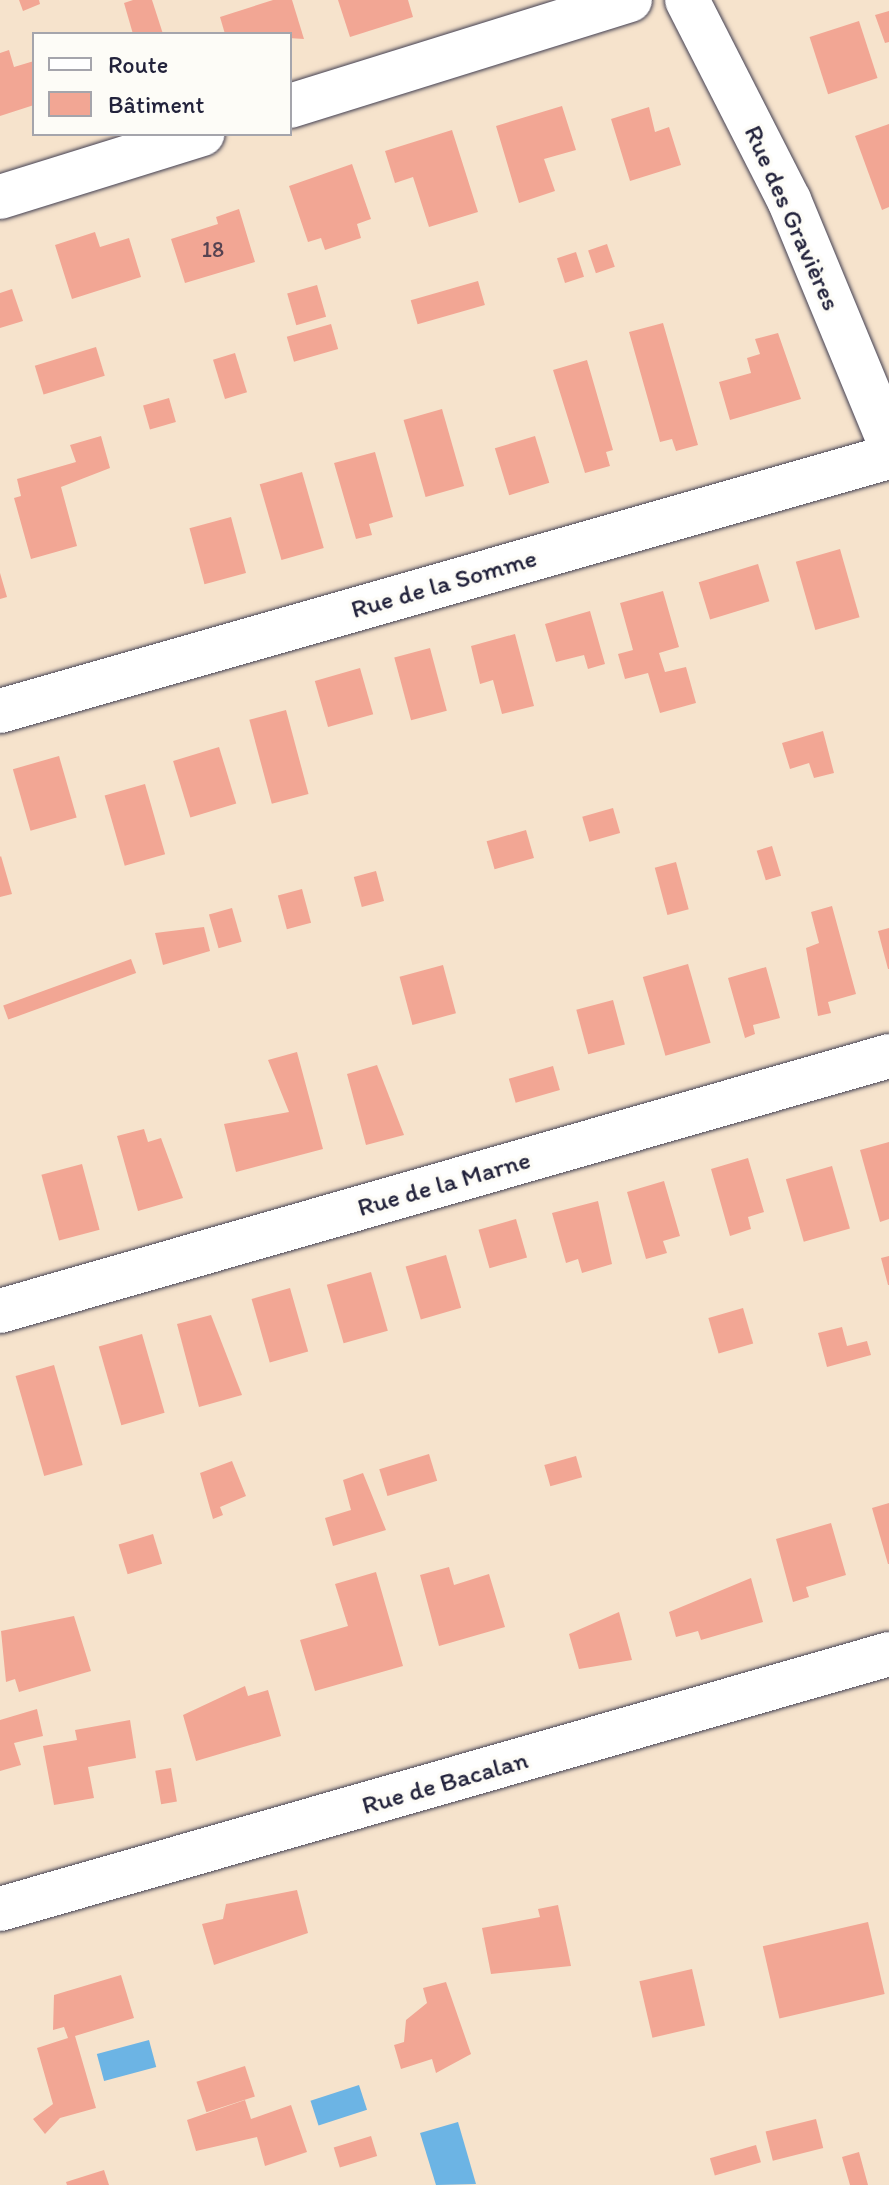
<!DOCTYPE html>
<html>
<head>
<meta charset="utf-8">
<style>
  body { margin:0 }
  #map { position:relative; width:889px; height:2185px; overflow:hidden; background:#f6e3cc; font-family:Itim,sans-serif }
  div>[style] { position:absolute }
  [style*='--x'] { left:calc(var(--x)*1px); top:calc(var(--y)*1px); width:calc(var(--w)*1px); rotate:calc(var(--a)*1deg) }
  .water>* { inset:0; background:#6cb4e4; transform-origin:0 0 }
  .building>* { inset:0; background:#f2a694; transform-origin:0 0 }
  .roads { filter:drop-shadow(0 0 2px #423f51) drop-shadow(0 0 2px #423f51) }
  .minor>* { height:44px; margin:-22px; padding:0 22px; transform-origin:22px; border-radius:22px; background:#fff }
  span { translate:-50% -50%; white-space:nowrap; text-align:center; line-height:1.15; -webkit-text-stroke:7px #fdfcf7; paint-order:stroke }
  .number-label { font-size:22px; color:#564351 }
  .number-label span { -webkit-text-stroke-width:0 }
  .street-label { font-size:26px; color:#22223b }
  .legend { position:absolute; left:32px; top:32px; width:260px; height:104px; box-sizing:border-box; background:#fdfcf7; border:2px solid #a5a5ac; margin:0; padding:10px 14px; list-style:none; font-size:24px; color:#22223b }
  .legend li { display:flex; align-items:center; gap:16px; height:40px }
  .legend b { width:40px; border:2px solid #a5a5ac }
</style>
</head>
<body>
<div id="map">
  <div class="water">
    <i style="left:149px;top:2040px;width:28px;height:54px;rotate:75deg"></i>
    <i style="left:359px;top:2085px;width:26px;height:51px;rotate:72deg"></i>
    <i style="clip-path:polygon(458px 2122px,476px 2184px,436px 2185px,420px 2133px)"></i>
  </div>
  <div class="building">
    <i style="clip-path:polygon(19px 0,39px 0,40px 4px,23px 11px)"></i>
    <i style="clip-path:polygon(133px 0,152px 0,163px 34px,133px 34px,124px 3px)"></i>
    <i style="clip-path:polygon(273px 0,292px 0,304px 39px,225px 34px,220px 17px)"></i>
    <i style="clip-path:polygon(338px 0,408px 0,413px 17px,350px 37px)"></i>
    <i style="clip-path:polygon(889px 11px,889px 42px,885px 43px,875px 15px)"></i>
    <i style="left:859px;top:21px;width:60px;height:52px;rotate:72deg"></i>
    <i style="clip-path:polygon(9px 50px,14px 67px,34px 61px,34px 105px,0 116px,0 53px)"></i>
    <i style="clip-path:polygon(562px 106px,576px 150px,544px 159px,555px 191px,519px 203px,496px 126px)"></i>
    <i style="clip-path:polygon(649px 107px,655px 132px,669px 127px,681px 165px,630px 181px,611px 119px)"></i>
    <i style="clip-path:polygon(889px 124px,889px 207px,882px 210px,855px 136px)"></i>
    <i style="clip-path:polygon(452px 130px,478px 212px,429px 227px,413px 177px,395px 183px,385px 151px)"></i>
    <i style="clip-path:polygon(352px 164px,371px 219px,357px 224px,361px 238px,325px 250px,321px 238px,308px 242px,289px 186px)"></i>
    <i style="clip-path:polygon(239px 209px,255px 262px,185px 283px,171px 239px,218px 224px,216px 217px)"></i>
    <i style="clip-path:polygon(95px 232px,100px 247px,129px 238px,141px 277px,72px 299px,55px 245px)"></i>
    <i style="left:607px;top:244px;width:24px;height:20px;rotate:71deg"></i>
    <i style="left:576px;top:252px;width:26px;height:20px;rotate:72deg"></i>
    <i style="left:478px;top:281px;width:25px;height:70px;rotate:74deg"></i>
    <i style="left:317px;top:285px;width:33px;height:31px;rotate:74deg"></i>
    <i style="clip-path:polygon(12px 289px,23px 321px,0 328px,0 293px)"></i>
    <i style="clip-path:polygon(663px 323px,698px 445px,676px 451px,672px 439px,660px 442px,629px 332px)"></i>
    <i style="left:331px;top:324px;width:26px;height:46px;rotate:74deg"></i>
    <i style="clip-path:polygon(778px 333px,801px 399px,730px 420px,719px 382px,751px 373px,747px 358px,760px 354px,755px 339px)"></i>
    <i style="left:96px;top:347px;width:30px;height:64px;rotate:73deg"></i>
    <i style="left:235px;top:353px;width:41px;height:23px;rotate:73deg"></i>
    <i style="clip-path:polygon(587px 360px,613px 450px,606px 452px,610px 466px,585px 473px,553px 370px)"></i>
    <i style="left:169px;top:398px;width:25px;height:27px;rotate:74deg"></i>
    <i style="left:442px;top:409px;width:80px;height:40px;rotate:74deg"></i>
    <i style="clip-path:polygon(101px 436px,110px 468px,61px 487px,77px 546px,31px 559px,14px 498px,21px 496px,17px 479px,76px 462px,70px 445px)"></i>
    <i style="left:535px;top:436px;width:49px;height:42px;rotate:73deg"></i>
    <i style="clip-path:polygon(375px 452px,393px 517px,369px 524px,372px 535px,356px 539px,334px 463px)"></i>
    <i style="left:302px;top:472px;width:79px;height:44px;rotate:74deg"></i>
    <i style="left:231px;top:517px;width:58px;height:43px;rotate:75deg"></i>
    <i style="left:840px;top:549px;width:71px;height:46px;rotate:74deg"></i>
    <i style="left:758px;top:564px;width:39px;height:62px;rotate:73deg"></i>
    <i style="clip-path:polygon(0 573px,7px 597px,0 599px)"></i>
    <i style="clip-path:polygon(663px 591px,679px 647px,659px 653px,665px 672px,686px 667px,696px 703px,660px 713px,648px 673px,625px 679px,618px 654px,633px 650px,620px 603px)"></i>
    <i style="clip-path:polygon(590px 611px,605px 664px,588px 669px,584px 655px,556px 662px,545px 624px)"></i>
    <i style="clip-path:polygon(515px 634px,534px 706px,502px 714px,493px 680px,480px 684px,471px 646px)"></i>
    <i style="left:430px;top:648px;width:65px;height:37px;rotate:75deg"></i>
    <i style="left:360px;top:668px;width:48px;height:47px;rotate:74deg"></i>
    <i style="left:286px;top:710px;width:87px;height:38px;rotate:75deg"></i>
    <i style="clip-path:polygon(823px 731px,834px 773px,814px 778px,809px 763px,790px 769px,782px 743px)"></i>
    <i style="left:219px;top:747px;width:59px;height:48px;rotate:73deg"></i>
    <i style="left:59px;top:756px;width:64px;height:48px;rotate:74deg"></i>
    <i style="left:145px;top:784px;width:73px;height:42px;rotate:74deg"></i>
    <i style="left:613px;top:808px;width:26px;height:32px;rotate:74deg"></i>
    <i style="left:526px;top:830px;width:29px;height:41px;rotate:74deg"></i>
    <i style="left:772px;top:846px;width:31px;height:16px;rotate:73deg"></i>
    <i style="clip-path:polygon(1px 856px,12px 894px,0 897px,0 857px)"></i>
    <i style="left:676px;top:862px;width:49px;height:22px;rotate:75deg"></i>
    <i style="left:376px;top:871px;width:31px;height:23px;rotate:75deg"></i>
    <i style="left:302px;top:889px;width:35px;height:25px;rotate:75deg"></i>
    <i style="clip-path:polygon(832px 906px,856px 994px,828px 1002px,831px 1013px,818px 1016px,806px 948px,819px 943px,811px 912px)"></i>
    <i style="left:232px;top:908px;width:35px;height:24px;rotate:74deg"></i>
    <i style="clip-path:polygon(204px 927px,210px 951px,163px 965px,155px 933px)"></i>
    <i style="clip-path:polygon(889px 928px,889px 969px,888px 969px,878px 931px)"></i>
    <i style="left:131px;top:959px;width:15px;height:136px;rotate:70deg"></i>
    <i style="left:688px;top:964px;width:82px;height:47px;rotate:74deg"></i>
    <i style="left:443px;top:965px;width:50px;height:45px;rotate:75deg"></i>
    <i style="clip-path:polygon(766px 967px,780px 1018px,753px 1025px,755px 1034px,745px 1038px,728px 978px)"></i>
    <i style="left:613px;top:1000px;width:46px;height:38px;rotate:75deg"></i>
    <i style="clip-path:polygon(297px 1052px,323px 1149px,236px 1172px,224px 1124px,289px 1112px,268px 1060px)"></i>
    <i style="clip-path:polygon(377px 1065px,404px 1135px,366px 1145px,347px 1074px)"></i>
    <i style="left:553px;top:1066px;width:25px;height:46px;rotate:74deg"></i>
    <i style="clip-path:polygon(144px 1129px,148px 1142px,161px 1138px,183px 1198px,138px 1211px,117px 1136px)"></i>
    <i style="clip-path:polygon(889px 1142px,889px 1219px,880px 1222px,860px 1150px)"></i>
    <i style="clip-path:polygon(748px 1158px,764px 1212px,748px 1217px,751px 1229px,730px 1236px,711px 1169px)"></i>
    <i style="left:82px;top:1164px;width:68px;height:42px;rotate:75deg"></i>
    <i style="left:832px;top:1166px;width:65px;height:48px;rotate:74deg"></i>
    <i style="clip-path:polygon(664px 1181px,680px 1236px,663px 1241px,667px 1253px,646px 1259px,627px 1192px)"></i>
    <i style="clip-path:polygon(598px 1201px,612px 1264px,582px 1273px,578px 1259px,566px 1263px,552px 1213px)"></i>
    <i style="left:516px;top:1219px;width:40px;height:39px;rotate:74deg"></i>
    <i style="left:446px;top:1255px;width:55px;height:42px;rotate:74deg"></i>
    <i style="clip-path:polygon(889px 1256px,889px 1285px,888px 1285px,881px 1258px)"></i>
    <i style="left:371px;top:1272px;width:61px;height:46px;rotate:74deg"></i>
    <i style="left:290px;top:1288px;width:66px;height:40px;rotate:74deg"></i>
    <i style="left:743px;top:1308px;width:37px;height:36px;rotate:74deg"></i>
    <i style="clip-path:polygon(211px 1315px,242px 1395px,199px 1407px,177px 1324px)"></i>
    <i style="clip-path:polygon(842px 1327px,847px 1346px,867px 1341px,871px 1355px,827px 1367px,818px 1333px)"></i>
    <i style="left:142px;top:1334px;width:82px;height:45px;rotate:74deg"></i>
    <i style="left:54px;top:1365px;width:104px;height:40px;rotate:74deg"></i>
    <i style="left:429px;top:1454px;width:28px;height:52px;rotate:73deg"></i>
    <i style="left:576px;top:1456px;width:22px;height:33px;rotate:74deg"></i>
    <i style="clip-path:polygon(232px 1461px,246px 1496px,220px 1507px,223px 1515px,213px 1519px,200px 1473px)"></i>
    <i style="clip-path:polygon(363px 1473px,386px 1530px,333px 1546px,325px 1518px,351px 1510px,343px 1480px)"></i>
    <i style="clip-path:polygon(889px 1503px,889px 1564px,888px 1564px,872px 1508px)"></i>
    <i style="clip-path:polygon(831px 1523px,846px 1575px,806px 1587px,809px 1597px,793px 1602px,776px 1539px)"></i>
    <i style="left:153px;top:1534px;width:31px;height:36px;rotate:73deg"></i>
    <i style="clip-path:polygon(449px 1567px,454px 1585px,489px 1574px,505px 1627px,439px 1646px,420px 1575px)"></i>
    <i style="clip-path:polygon(376px 1572px,403px 1666px,315px 1691px,300px 1640px,348px 1626px,335px 1584px)"></i>
    <i style="clip-path:polygon(751px 1578px,763px 1622px,701px 1640px,698px 1631px,676px 1637px,669px 1612px)"></i>
    <i style="clip-path:polygon(619px 1612px,632px 1660px,579px 1669px,569px 1634px)"></i>
    <i style="clip-path:polygon(74px 1616px,91px 1671px,19px 1692px,15px 1679px,6px 1682px,1px 1631px)"></i>
    <i style="clip-path:polygon(245px 1686px,248px 1696px,268px 1690px,281px 1736px,196px 1761px,183px 1715px)"></i>
    <i style="clip-path:polygon(37px 1709px,43px 1736px,14px 1743px,21px 1765px,0 1771px,0 1720px)"></i>
    <i style="clip-path:polygon(130px 1720px,136px 1758px,88px 1767px,94px 1798px,54px 1805px,43px 1746px,77px 1740px,75px 1730px)"></i>
    <i style="left:171px;top:1768px;width:34px;height:16px;rotate:80deg"></i>
    <i style="clip-path:polygon(297px 1890px,308px 1933px,214px 1965px,202px 1924px,223px 1919px,226px 1904px)"></i>
    <i style="clip-path:polygon(558px 1905px,571px 1966px,491px 1974px,482px 1928px,540px 1917px,538px 1909px)"></i>
    <i style="left:868px;top:1922px;width:74px;height:108px;rotate:77deg"></i>
    <i style="left:692px;top:1969px;width:58px;height:54px;rotate:77deg"></i>
    <i style="clip-path:polygon(121px 1975px,134px 2018px,75px 2036px,96px 2108px,60px 2118px,45px 2134px,33px 2119px,53px 2104px,37px 2048px,68px 2038px,64px 2027px,53px 2030px,54px 1995px)"></i>
    <i style="clip-path:polygon(446px 1982px,471px 2054px,436px 2073px,432px 2059px,401px 2069px,394px 2045px,404px 2042px,406px 2020px,427px 2003px,423px 1988px)"></i>
    <i style="left:245px;top:2066px;width:32px;height:51px;rotate:72deg"></i>
    <i style="clip-path:polygon(245px 2100px,251px 2119px,291px 2105px,307px 2152px,265px 2166px,257px 2137px,196px 2151px,187px 2120px)"></i>
    <i style="left:816px;top:2119px;width:30px;height:52px;rotate:76deg"></i>
    <i style="left:371px;top:2136px;width:21px;height:39px;rotate:73deg"></i>
    <i style="left:756px;top:2145px;width:18px;height:48px;rotate:74deg"></i>
    <i style="clip-path:polygon(859px 2152px,868px 2185px,850px 2185px,842px 2157px)"></i>
    <i style="clip-path:polygon(104px 2170px,109px 2185px,67px 2185px,66px 2182px)"></i>
  </div>
  <div class="roads">
    <div class="minor">
      <i style="--x:687;--y:0;--w:225;--a:63"></i>
      <i style="--x:789;--y:200;--w:261;--a:67.5"></i>
      <i style="--x:290;--y:106;--w:356;--a:-17.3"></i>
      <i style="--x:0;--y:197;--w:212;--a:-17.3"></i>
      <i style="--x:0;--y:711;--w:925;--a:-15.95"></i>
      <i style="--x:0;--y:1311;--w:925;--a:-16"></i>
      <i style="--x:0;--y:1909;--w:925;--a:-16"></i>
    </div>
  </div>
  <div class="number-label">
    <span style="left:213px;top:250px">18</span>
  </div>
  <div class="street-label">
    <span style="left:792px;top:218px;rotate:66deg">Rue des Gravières</span>
    <span style="left:444px;top:584px;rotate:-16deg">Rue de la Somme</span>
    <span style="left:444px;top:1184px;rotate:-16deg">Rue de la Marne</span>
    <span style="left:445px;top:1783px;rotate:-16deg">Rue de Bacalan</span>
  </div>
  <ul class="legend">
  <li><b style="height:10px;background:#fff"></b>Route</li>
  <li><b style="height:22px;background:#f2a694"></b>Bâtiment</li>
  </ul>
</div>
</body>
</html>
